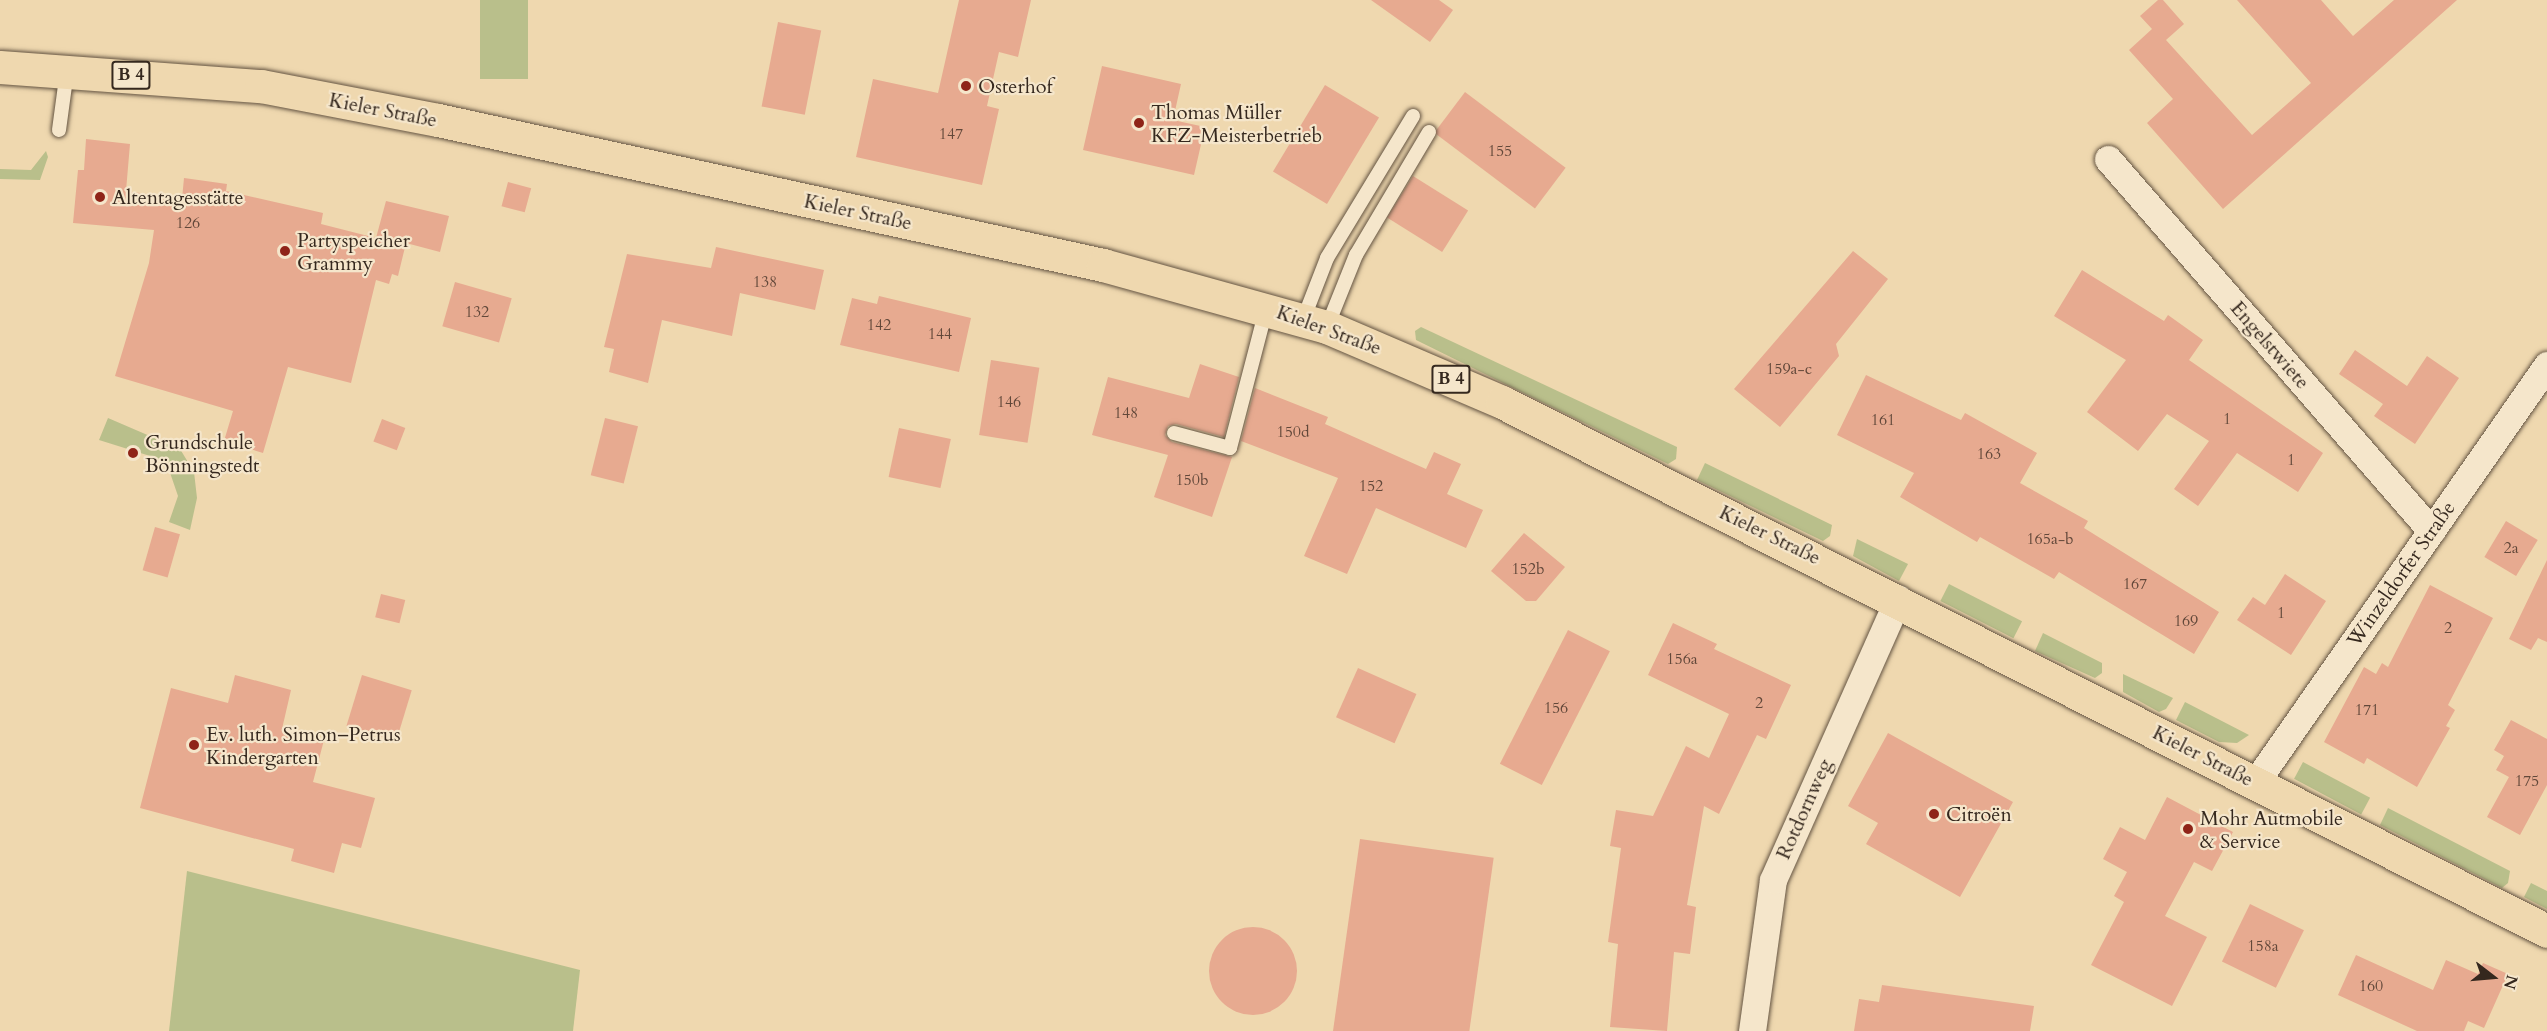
<!DOCTYPE html>
<html>
<head>
<meta charset="utf-8">
<style>
  body { margin:0 }
  #map { position:relative; width:2547px; height:1031px; overflow:hidden; background:#efd8af; font-family:Cardo,serif }
  div>[style] { position:absolute }
  [style*='--x'] { left:calc(var(--x)*1px); top:calc(var(--y)*1px); width:calc(var(--w)*1px); rotate:calc(var(--a)*1deg) }
  .green>* { inset:0; background:#b9bf8b; transform-origin:0 0 }
  .building>* { inset:0; background:#e7aa90; transform-origin:0 0 }
  .round { border-radius:50% }
  .roads { filter:drop-shadow(0 0 2px #645442) drop-shadow(0 0 2px #645442) }
  .service>* { height:14px; margin:-7px; padding:0 7px; transform-origin:7px; border-radius:7px; background:#f5e6cb }
  .minor>* { height:27px; margin:-13.5px; padding:0 13.5px; transform-origin:13.5px; border-radius:13.5px; background:#f5e6cb }
  .primary>* { height:33px; margin:-16.5px; padding:0 16.5px; transform-origin:16.5px; border-radius:16.5px; background:#efd8af }
  .dots>* { width:16px; height:16px; translate:-50% -50%; box-sizing:border-box; border:3px solid #f5e6cb; border-radius:50% }
  span { translate:-50% -50%; white-space:nowrap; text-align:center; line-height:1.15; -webkit-text-stroke:4.5px #f5e6cb; paint-order:stroke }
  .number-label { font-size:16px; color:#62483a }
  .number-label span { -webkit-text-stroke-width:0 }
  .shield-label span { padding:2px 4px; background:#f5e6cb; border:2px solid; border-radius:4px; -webkit-text-stroke-width:0 }
  .shield-label { font-size:18px; color:#35281e; font-weight:700 }
  .poi-label { font-size:20px; color:#35281e }
  .left { translate:0 -50%; text-align:left }
  .street-label { font-size:20px; color:#35281e }
  .north { position:absolute; left:2463px; top:947px; width:60px; height:60px; -webkit-text-stroke:4px #f5e6cb; paint-order:stroke; rotate:106deg; font-size:16px; font-weight:700; line-height:24px; text-align:center; color:#35281e }
  .north::after { content:''; display:block; margin:auto; width:21px; height:27px; background:#35281e; clip-path:polygon(50% 0,100% 100%,50% 72%,0 100%) }
</style>
</head>
<body>
<div id="map">
  <div class="green">
    <i style="left:480px;top:0;width:48px;height:79px"></i>
    <i style="clip-path:polygon(46px 151px,48px 157px,40px 180px,0 179px,0 169px,31px 170px)"></i>
    <i style="clip-path:polygon(1421px 327px,1677px 447px,1676px 459px,1668px 464px,1416px 340px,1415px 331px)"></i>
    <i style="clip-path:polygon(108px 418px,180px 449px,194px 472px,197px 498px,190px 530px,169px 522px,178px 496px,166px 461px,99px 440px)"></i>
    <i style="clip-path:polygon(1705px 463px,1832px 525px,1830px 536px,1823px 541px,1697px 480px)"></i>
    <i style="clip-path:polygon(1857px 539px,1908px 564px,1899px 581px,1853px 556px)"></i>
    <i style="left:1949px;top:584px;width:82px;height:19px;rotate:27deg"></i>
    <i style="clip-path:polygon(2043px 633px,2102px 663px,2102px 673px,2095px 678px,2035px 651px)"></i>
    <i style="clip-path:polygon(2123px 674px,2173px 698px,2166px 709px,2159px 712px,2123px 692px)"></i>
    <i style="clip-path:polygon(2185px 702px,2249px 735px,2237px 743px,2219px 742px,2176px 720px)"></i>
    <i style="left:2303px;top:762px;width:76px;height:19px;rotate:28deg"></i>
    <i style="clip-path:polygon(2388px 808px,2510px 871px,2508px 883px,2502px 888px,2380px 825px)"></i>
    <i style="clip-path:polygon(187px 871px,580px 970px,573px 1031px,169px 1031px)"></i>
    <i style="clip-path:polygon(2531px 883px,2547px 891px,2547px 909px,2524px 897px)"></i>
  </div>
  <div class="building">
    <i style="clip-path:polygon(959px 0,1031px 0,1018px 57px,999px 52px,987px 106px,999px 109px,982px 185px,856px 157px,873px 79px,938px 93px)"></i>
    <i style="clip-path:polygon(1371px 0,1439px 0,1453px 10px,1430px 42px)"></i>
    <i style="clip-path:polygon(2158px 0,2163px 0,2184px 24px,2166px 40px,2252px 135px,2311px 83px,2237px 0,2321px 0,2353px 36px,2394px 0,2457px 0,2223px 209px,2147px 123px,2173px 99px,2129px 50px,2152px 29px,2140px 16px)"></i>
    <i style="left:778px;top:22px;width:44px;height:86px;rotate:11deg"></i>
    <i style="clip-path:polygon(1102px 66px,1181px 84px,1173px 120px,1205px 127px,1194px 175px,1083px 150px)"></i>
    <i style="left:1325px;top:85px;width:63px;height:101px;rotate:31deg"></i>
    <i style="left:1465px;top:92px;width:126px;height:51px;rotate:37deg"></i>
    <i style="clip-path:polygon(86px 139px,130px 144px,126px 191px,182px 199px,184px 178px,227px 184px,226px 191px,323px 213px,321px 224px,376px 238px,386px 201px,449px 216px,440px 252px,406px 243px,398px 276px,392px 274px,389px 284px,376px 280px,351px 383px,288px 367px,263px 453px,224px 441px,233px 411px,115px 376px,149px 263px,154px 230px,73px 223px,78px 170px,84px 170px)"></i>
    <i style="left:1413px;top:176px;width:65px;height:49px;rotate:32deg"></i>
    <i style="left:508px;top:182px;width:24px;height:25px;rotate:15deg"></i>
    <i style="clip-path:polygon(716px 247px,824px 270px,815px 310px,740px 293px,732px 336px,662px 320px,648px 383px,609px 372px,614px 349px,604px 347px,627px 254px,711px 268px)"></i>
    <i style="clip-path:polygon(1853px 251px,1888px 279px,1836px 344px,1839px 356px,1780px 427px,1734px 389px)"></i>
    <i style="clip-path:polygon(2082px 270px,2164px 321px,2168px 315px,2203px 340px,2189px 360px,2323px 453px,2298px 492px,2237px 453px,2198px 506px,2174px 489px,2209px 441px,2167px 414px,2138px 451px,2087px 412px,2126px 360px,2054px 316px)"></i>
    <i style="left:455px;top:282px;width:59px;height:46px;rotate:16deg"></i>
    <i style="clip-path:polygon(879px 296px,971px 318px,959px 372px,840px 345px,852px 298px,877px 304px)"></i>
    <i style="clip-path:polygon(2355px 350px,2407px 386px,2427px 356px,2459px 378px,2415px 444px,2374px 416px,2383px 404px,2339px 374px)"></i>
    <i style="left:991px;top:360px;width:49px;height:76px;rotate:9deg"></i>
    <i style="clip-path:polygon(1200px 364px,1239px 377px,1224px 437px,1176px 424px,1168px 426px,1165px 435px,1172px 442px,1232px 457px,1212px 517px,1154px 497px,1168px 455px,1092px 435px,1108px 377px,1189px 398px)"></i>
    <i style="clip-path:polygon(1866px 375px,1961px 420px,1965px 413px,2037px 453px,2020px 483px,2088px 521px,2084px 528px,2219px 612px,2194px 654px,2059px 572px,2054px 579px,1980px 537px,1977px 542px,1900px 497px,1914px 473px,1837px 435px)"></i>
    <i style="clip-path:polygon(1255px 388px,1328px 417px,1325px 424px,1426px 469px,1434px 452px,1461px 464px,1447px 494px,1483px 510px,1466px 548px,1376px 508px,1347px 574px,1304px 556px,1338px 478px,1241px 441px)"></i>
    <i style="left:605px;top:418px;width:34px;height:59px;rotate:14deg"></i>
    <i style="left:382px;top:419px;width:25px;height:24px;rotate:21deg"></i>
    <i style="left:899px;top:428px;width:53px;height:50px;rotate:12deg"></i>
    <i style="left:2506px;top:521px;width:37px;height:42px;rotate:31deg"></i>
    <i style="left:155px;top:527px;width:26px;height:45px;rotate:16deg"></i>
    <i style="clip-path:polygon(1524px 533px,1565px 567px,1536px 601px,1526px 601px,1491px 571px)"></i>
    <i style="clip-path:polygon(2547px 560px,2547px 642px,2538px 638px,2531px 650px,2509px 639px)"></i>
    <i style="clip-path:polygon(2285px 574px,2326px 601px,2291px 655px,2237px 620px,2253px 597px,2265px 605px)"></i>
    <i style="clip-path:polygon(2430px 585px,2493px 618px,2448px 705px,2455px 710px,2446px 726px,2450px 728px,2417px 787px,2367px 758px,2364px 764px,2324px 742px,2364px 667px,2376px 674px,2382px 663px,2388px 667px)"></i>
    <i style="left:381px;top:594px;width:25px;height:24px;rotate:14deg"></i>
    <i style="clip-path:polygon(1673px 623px,1717px 644px,1714px 649px,1791px 685px,1766px 739px,1757px 735px,1719px 814px,1704px 806px,1687px 905px,1696px 907px,1690px 954px,1674px 952px,1667px 1031px,1610px 1027px,1618px 944px,1608px 942px,1621px 848px,1610px 846px,1616px 810px,1653px 816px,1686px 746px,1709px 758px,1729px 714px,1648px 675px)"></i>
    <i style="left:1568px;top:630px;width:47px;height:150px;rotate:27deg"></i>
    <i style="left:1358px;top:668px;width:64px;height:54px;rotate:24deg"></i>
    <i style="clip-path:polygon(235px 675px,291px 690px,282px 729px,324px 740px,313px 782px,375px 798px,361px 848px,342px 843px,334px 873px,291px 861px,294px 849px,140px 808px,171px 688px,228px 703px)"></i>
    <i style="left:362px;top:675px;width:52px;height:53px;rotate:17deg"></i>
    <i style="clip-path:polygon(2511px 720px,2547px 739px,2547px 785px,2520px 835px,2487px 817px,2509px 777px,2496px 770px,2504px 756px,2494px 750px)"></i>
    <i style="clip-path:polygon(1888px 733px,2013px 802px,1960px 897px,1866px 844px,1878px 823px,1848px 806px)"></i>
    <i style="clip-path:polygon(2167px 797px,2233px 832px,2212px 871px,2194px 862px,2165px 916px,2207px 937px,2172px 1006px,2091px 965px,2124px 902px,2114px 896px,2127px 872px,2103px 859px,2120px 827px,2145px 840px)"></i>
    <i style="left:1360px;top:839px;width:135px;height:194px;rotate:8deg"></i>
    <i style="left:2250px;top:904px;width:60px;height:64px;rotate:26deg"></i>
    <i class="round" style="left:1209px;top:927px;width:88px;height:88px"></i>
    <i style="clip-path:polygon(2356px 955px,2433px 990px,2446px 960px,2478px 974px,2483px 963px,2508px 974px,2484px 1028px,2468px 1021px,2464px 1031px,2417px 1031px,2338px 995px)"></i>
    <i style="clip-path:polygon(1882px 985px,2034px 1006px,2030px 1031px,1854px 1031px,1859px 999px,1879px 1002px)"></i>
  </div>
  <div class="roads">
    <div class="service">
      <i style="--x:59;--y:130;--w:60;--a:-82.3"></i>
      <i style="--x:1303;--y:320;--w:66;--a:-68.8"></i>
      <i style="--x:1327;--y:258;--w:166;--a:-58.8"></i>
      <i style="--x:1327;--y:327;--w:78;--a:-68.1"></i>
      <i style="--x:1356;--y:255;--w:143;--a:-59.3"></i>
      <i style="--x:1174;--y:433;--w:58;--a:15"></i>
      <i style="--x:1230;--y:448;--w:143;--a:-75.4"></i>
    </div>
    <div class="minor">
      <i style="--x:2108;--y:159;--w:493;--a:49"></i>
      <i style="--x:2255;--y:783;--w:510;--a:-55.06"></i>
      <i style="--x:1752;--y:1031;--w:152;--a:-82.1"></i>
      <i style="--x:1773;--y:880;--w:308;--a:-66"></i>
    </div>
    <div class="primary">
      <i style="--x:0;--y:67;--w:262;--a:4.2"></i>
      <i style="--x:261;--y:86;--w:180;--a:10.9"></i>
      <i style="--x:438;--y:120;--w:681;--a:12.3"></i>
      <i style="--x:1103;--y:265;--w:232;--a:15.5"></i>
      <i style="--x:1327;--y:327;--w:190;--a:23.2"></i>
      <i style="--x:1502;--y:402;--w:1171;--a:26.85"></i>
    </div>
  </div>
  <div class="dots">
    <i style="left:966px;top:86px;background:#8f2418"></i>
    <i style="left:1139px;top:123px;background:#8f2418"></i>
    <i style="left:100px;top:197px;background:#8f2418"></i>
    <i style="left:285px;top:251px;background:#8f2418"></i>
    <i style="left:133px;top:453px;background:#8f2418"></i>
    <i style="left:194px;top:745px;background:#8f2418"></i>
    <i style="left:1934px;top:814px;background:#8f2418"></i>
    <i style="left:2188px;top:829px;background:#8f2418"></i>
  </div>
  <div class="number-label">
    <span style="left:951px;top:134px">147</span>
    <span style="left:1500px;top:151px">155</span>
    <span style="left:188px;top:223px">126</span>
    <span style="left:765px;top:282px">138</span>
    <span style="left:477px;top:312px">132</span>
    <span style="left:879px;top:325px">142</span>
    <span style="left:940px;top:334px">144</span>
    <span style="left:1789px;top:369px">159a-c</span>
    <span style="left:1009px;top:402px">146</span>
    <span style="left:1126px;top:413px">148</span>
    <span style="left:2227px;top:419px">1</span>
    <span style="left:1883px;top:420px">161</span>
    <span style="left:1293px;top:432px">150d</span>
    <span style="left:1989px;top:454px">163</span>
    <span style="left:2291px;top:460px">1</span>
    <span style="left:1192px;top:480px">150b</span>
    <span style="left:1371px;top:486px">152</span>
    <span style="left:2050px;top:539px">165a-b</span>
    <span style="left:2511px;top:548px">2a</span>
    <span style="left:1528px;top:569px">152b</span>
    <span style="left:2135px;top:584px">167</span>
    <span style="left:2281px;top:613px">1</span>
    <span style="left:2186px;top:621px">169</span>
    <span style="left:2448px;top:628px">2</span>
    <span style="left:1682px;top:659px">156a</span>
    <span style="left:1759px;top:703px">2</span>
    <span style="left:1556px;top:708px">156</span>
    <span style="left:2367px;top:710px">171</span>
    <span style="left:2527px;top:781px">175</span>
    <span style="left:2263px;top:946px">158a</span>
    <span style="left:2371px;top:986px">160</span>
  </div>
  <div class="shield-label">
    <span style="left:131px;top:75px">B 4</span>
    <span style="left:1451px;top:379px">B 4</span>
  </div>
  <div class="poi-label">
    <span class="left" style="left:978px;top:86px">Osterhof</span>
    <span class="left" style="left:1151px;top:124px">Thomas Müller<br>KFZ-Meisterbetrieb</span>
    <span class="left" style="left:112px;top:197px">Altentagesstätte</span>
    <span class="left" style="left:297px;top:252px">Partyspeicher<br>Grammy</span>
    <span class="left" style="left:145px;top:454px">Grundschule<br>Bönningstedt</span>
    <span class="left" style="left:206px;top:746px">Ev. luth. Simon–Petrus<br>Kindergarten</span>
    <span class="left" style="left:1946px;top:814px">Citroën</span>
    <span class="left" style="left:2200px;top:830px">Mohr Autmobile<br>&amp; Service</span>
  </div>
  <div class="street-label">
    <span style="left:383px;top:110px;rotate:11deg">Kieler Straße</span>
    <span style="left:858px;top:212px;rotate:12deg">Kieler Straße</span>
    <span style="left:1329px;top:330px;rotate:20deg">Kieler Straße</span>
    <span style="left:2270px;top:345px;rotate:49deg">Engelstwiete</span>
    <span style="left:1770px;top:535px;rotate:26deg">Kieler Straße</span>
    <span style="left:2401px;top:574px;rotate:-55deg">Winzeldorfer Straße</span>
    <span style="left:2203px;top:756px;rotate:27deg">Kieler Straße</span>
    <span style="left:1804px;top:809px;rotate:-66deg">Rotdornweg</span>
  </div>
  <div class="north">N</div>
</div>
</body>
</html>
